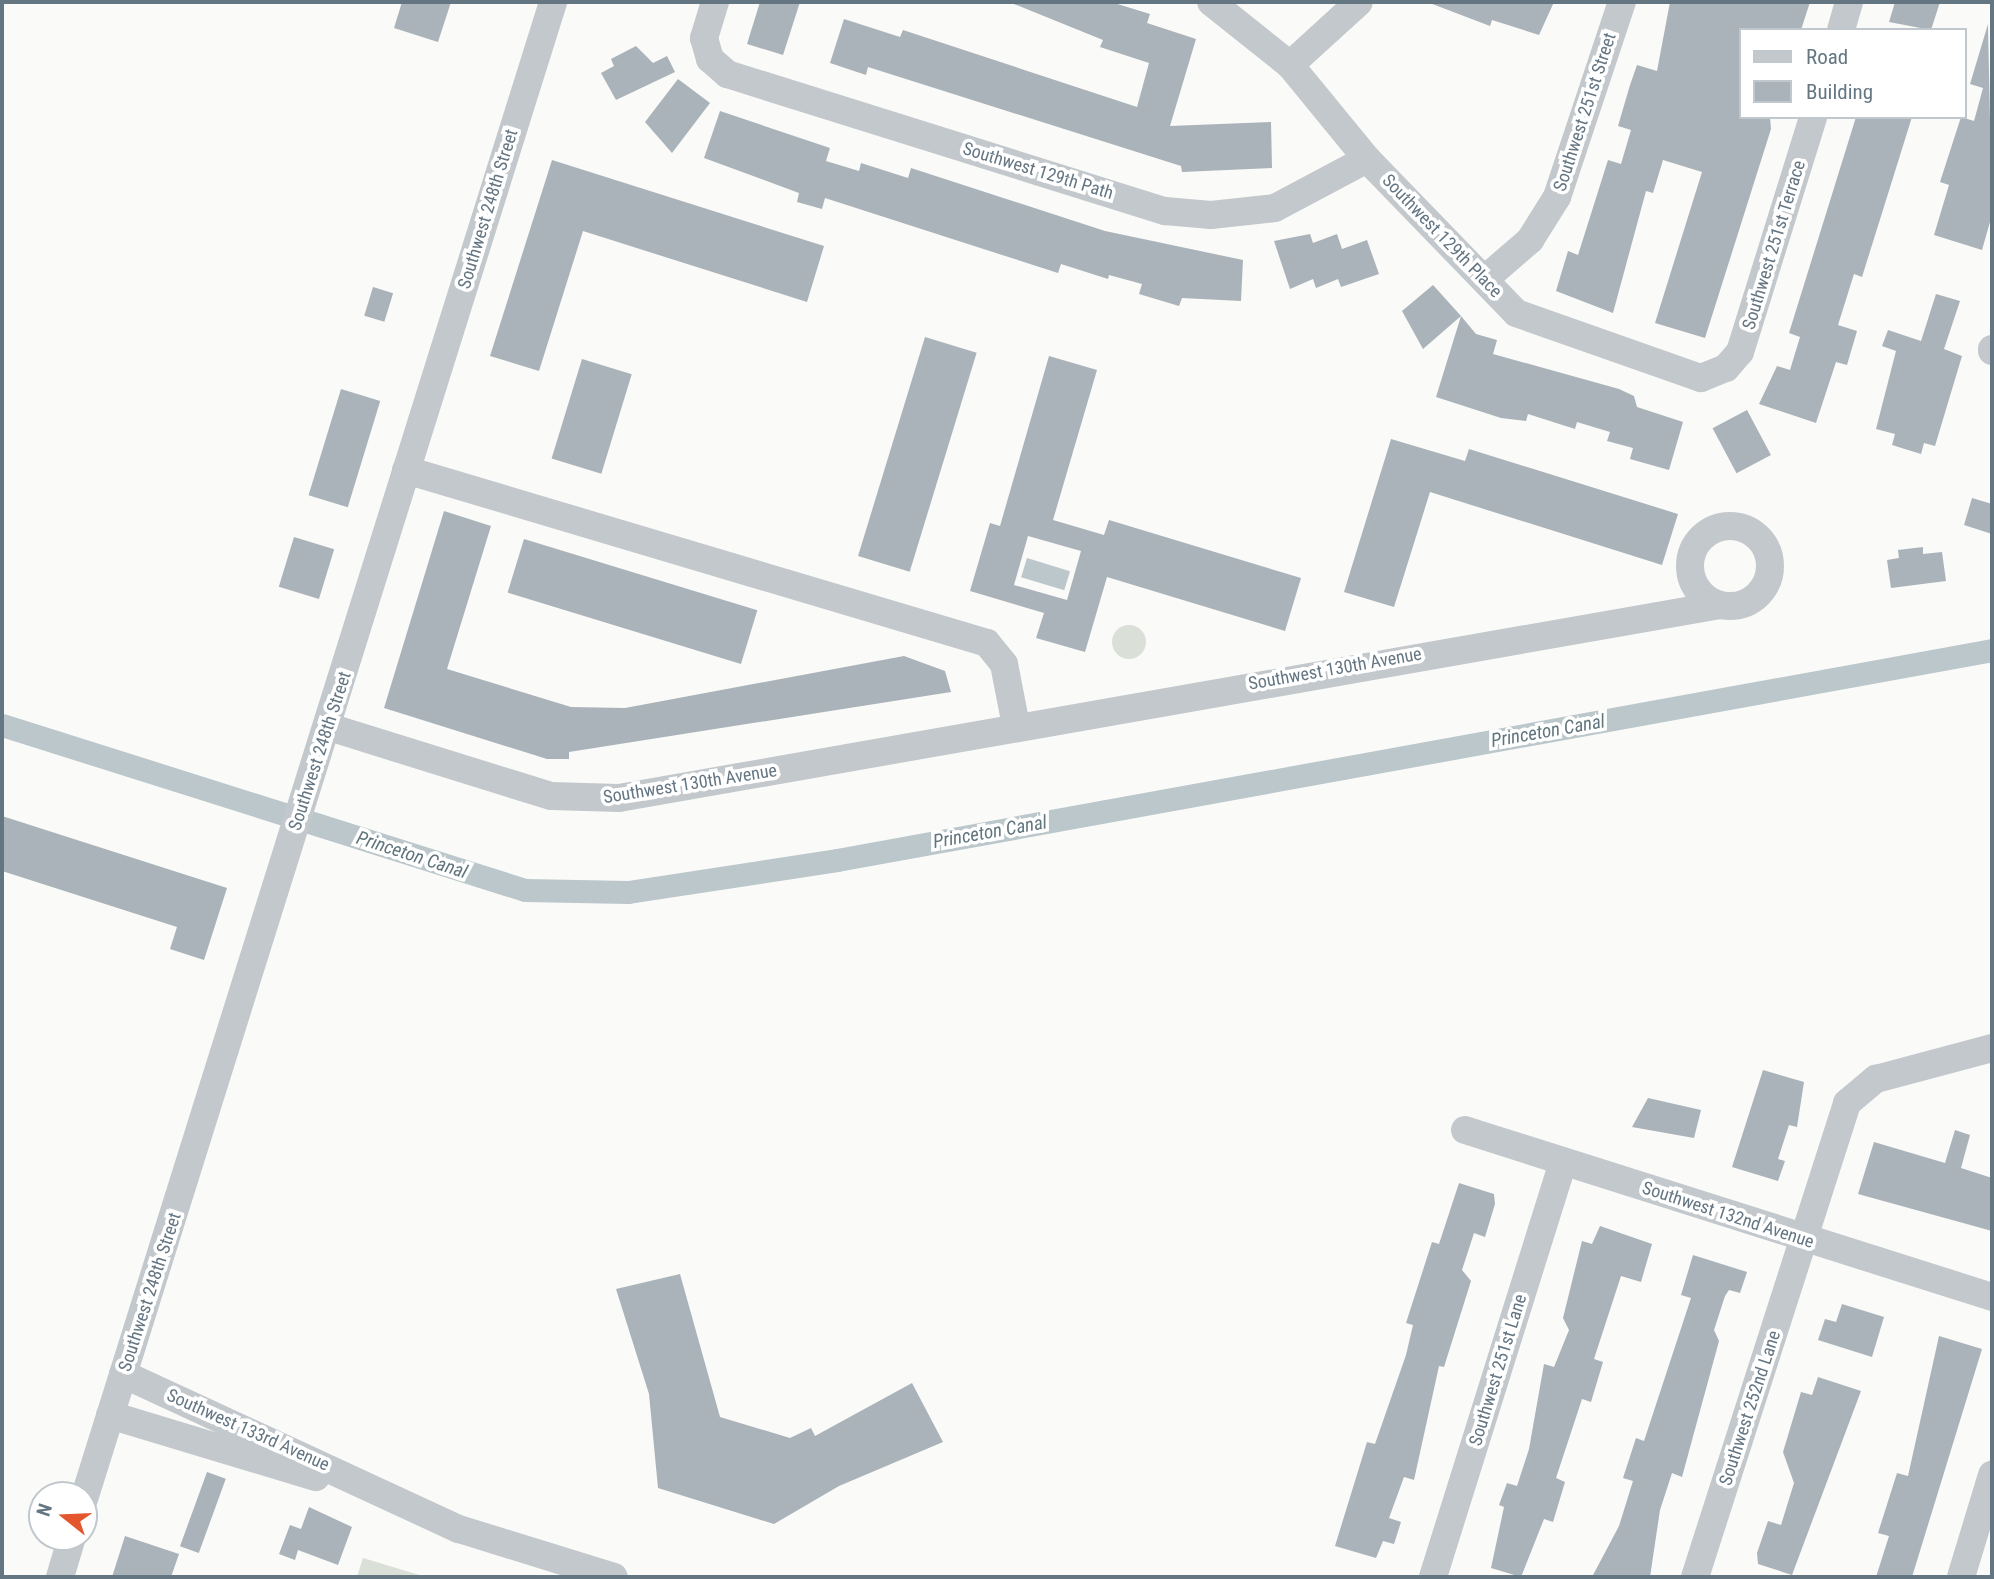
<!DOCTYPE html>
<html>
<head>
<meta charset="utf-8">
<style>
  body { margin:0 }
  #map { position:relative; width:1994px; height:1579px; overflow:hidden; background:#fafaf8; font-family:"Roboto Condensed",sans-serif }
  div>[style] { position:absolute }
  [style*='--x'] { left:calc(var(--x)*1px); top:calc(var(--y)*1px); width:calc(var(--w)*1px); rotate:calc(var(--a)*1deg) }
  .green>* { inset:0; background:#dadfd7 }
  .round { border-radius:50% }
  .water>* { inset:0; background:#bbc7cb; transform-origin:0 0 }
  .canal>* { height:23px; margin:-11.5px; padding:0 11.5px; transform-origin:11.5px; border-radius:11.5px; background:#bbc7cb }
  .building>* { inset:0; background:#aab3b9; transform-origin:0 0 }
  .minor>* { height:28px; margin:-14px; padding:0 14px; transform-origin:14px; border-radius:14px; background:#c3c8cc }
  .minor>.ring { margin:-14px; padding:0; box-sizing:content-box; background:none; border:28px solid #c3c8cc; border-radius:50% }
  span { translate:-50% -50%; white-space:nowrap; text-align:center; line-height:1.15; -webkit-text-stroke:7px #fff; paint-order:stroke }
  .street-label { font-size:18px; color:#657683 }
  .water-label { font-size:19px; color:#60757c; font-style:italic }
  .frame { position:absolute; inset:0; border:4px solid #657683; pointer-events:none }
  .legend { position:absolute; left:1739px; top:28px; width:228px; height:91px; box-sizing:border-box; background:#fff; border:2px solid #c1c8cd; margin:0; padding:9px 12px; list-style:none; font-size:21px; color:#657683 }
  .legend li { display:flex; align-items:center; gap:14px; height:35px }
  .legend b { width:35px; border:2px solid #c1c8cd }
  .north { position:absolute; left:28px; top:1481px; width:70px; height:70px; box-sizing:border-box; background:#fff; border:2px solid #c1c8cd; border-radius:50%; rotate:288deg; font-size:19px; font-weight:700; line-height:28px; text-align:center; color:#657683 }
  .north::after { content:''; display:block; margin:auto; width:24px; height:32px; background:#e4572e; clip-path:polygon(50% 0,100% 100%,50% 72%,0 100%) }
</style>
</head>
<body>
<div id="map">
  <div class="green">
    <i class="round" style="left:1112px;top:625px;width:34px;height:34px"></i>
    <i style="clip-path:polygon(363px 1558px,426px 1577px,357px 1577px)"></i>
  </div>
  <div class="water">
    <i style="left:1027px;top:558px;width:45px;height:20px;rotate:17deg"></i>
  </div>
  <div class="canal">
    <i style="--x:2;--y:725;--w:548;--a:17.51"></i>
    <i style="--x:525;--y:890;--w:103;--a:1.1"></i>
    <i style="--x:628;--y:892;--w:211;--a:-8.7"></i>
    <i style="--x:837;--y:860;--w:1174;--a:-10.3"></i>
  </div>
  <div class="building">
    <i style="clip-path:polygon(402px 2px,451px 2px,438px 42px,394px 28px)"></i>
    <i style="clip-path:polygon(760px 2px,800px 2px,783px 55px,747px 44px)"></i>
    <i style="clip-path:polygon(1009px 2px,1111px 2px,1150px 14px,1147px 23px,1196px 39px,1170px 126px,1271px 122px,1272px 168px,1182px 172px,1181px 166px,868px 67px,866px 75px,830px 63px,844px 19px,900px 37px,903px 30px,1137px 107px,1149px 63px,1100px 47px,1103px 40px)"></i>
    <i style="clip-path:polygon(1427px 2px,1554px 2px,1539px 35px,1492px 20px,1490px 26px)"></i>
    <i style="clip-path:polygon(1670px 2px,1810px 2px,1801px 30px,1740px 30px,1740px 117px,1770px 117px,1771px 129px,1705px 338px,1655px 323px,1702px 172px,1663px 160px,1653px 193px,1646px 191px,1613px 313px,1556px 291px,1568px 251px,1578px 255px,1608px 160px,1621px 164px,1631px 130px,1618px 126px,1630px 85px,1637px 65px,1657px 71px)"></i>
    <i style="clip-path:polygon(1895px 2px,1940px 2px,1931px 30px,1889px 22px)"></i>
    <i style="clip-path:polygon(1988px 24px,1992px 215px,1982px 250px,1934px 235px,1949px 185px,1940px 182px,1961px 117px,1974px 121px,1983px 88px,1970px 84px)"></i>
    <i style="clip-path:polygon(636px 46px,653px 63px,667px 56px,675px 72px,616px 100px,601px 73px,614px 66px,611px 59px)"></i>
    <i style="clip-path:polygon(678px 79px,710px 103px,672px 153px,645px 122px)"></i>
    <i style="clip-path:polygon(720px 111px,830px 148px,826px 161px,859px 171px,861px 163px,908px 178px,911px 168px,1105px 231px,1243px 260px,1241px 301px,1182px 298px,1179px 306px,1139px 294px,1142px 284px,1109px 275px,1108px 279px,1061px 264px,1058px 273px,825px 198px,822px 209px,797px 202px,799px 193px,704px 158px)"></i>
    <i style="clip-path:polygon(1856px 117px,1912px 117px,1862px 277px,1854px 274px,1838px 325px,1857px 331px,1847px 365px,1836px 362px,1816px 423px,1759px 404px,1777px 366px,1790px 370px,1800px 337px,1789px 333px)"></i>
    <i style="clip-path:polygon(552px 160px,824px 246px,807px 302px,583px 231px,539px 371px,490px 356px)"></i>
    <i style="clip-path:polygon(1310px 234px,1313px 243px,1337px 234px,1342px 249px,1367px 240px,1379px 274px,1341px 287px,1338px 279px,1316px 288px,1313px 279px,1290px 289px,1274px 241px)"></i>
    <i style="clip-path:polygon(1433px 285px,1461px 316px,1423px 349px,1402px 311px)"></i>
    <i style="left:373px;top:287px;width:21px;height:30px;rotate:17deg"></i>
    <i style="clip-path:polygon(1936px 294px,1960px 301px,1944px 349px,1962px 356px,1935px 446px,1924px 443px,1921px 454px,1892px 445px,1895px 434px,1876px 429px,1896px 351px,1882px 346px,1888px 330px,1921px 341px)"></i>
    <i style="clip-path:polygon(1461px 316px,1476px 334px,1497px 340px,1493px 354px,1619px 389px,1634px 396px,1637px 407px,1683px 422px,1669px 470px,1630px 459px,1633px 448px,1607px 441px,1610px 432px,1577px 422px,1575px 429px,1528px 414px,1526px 421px,1501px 418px,1436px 397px)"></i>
    <i style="left:925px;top:337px;width:54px;height:229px;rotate:17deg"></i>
    <i style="clip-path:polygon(evenodd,1049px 356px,1097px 370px,1053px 520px,1104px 535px,1109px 520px,1301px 578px,1285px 631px,1107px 577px,1085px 652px,1036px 638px,1044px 613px,970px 591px,990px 523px,1000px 526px,1049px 356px,1028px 536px,1081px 551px,1067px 600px,1014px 585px,1028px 536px)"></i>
    <i style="left:582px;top:359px;width:52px;height:104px;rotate:17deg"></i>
    <i style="left:341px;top:389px;width:41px;height:111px;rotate:17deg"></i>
    <i style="left:1747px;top:410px;width:51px;height:39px;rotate:62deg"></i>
    <i style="clip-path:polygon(1391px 439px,1465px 461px,1469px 449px,1678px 514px,1662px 565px,1430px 492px,1394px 607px,1344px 592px)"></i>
    <i style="clip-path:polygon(1972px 498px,1992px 504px,1992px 534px,1964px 525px)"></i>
    <i style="clip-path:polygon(444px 511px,491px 526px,447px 669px,571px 707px,625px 708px,904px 656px,945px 671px,951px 692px,569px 752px,569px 759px,547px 759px,384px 708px)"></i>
    <i style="left:294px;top:537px;width:42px;height:52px;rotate:17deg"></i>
    <i style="left:524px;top:539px;width:244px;height:56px;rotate:17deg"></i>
    <i style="clip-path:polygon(1923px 547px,1923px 554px,1942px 552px,1946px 581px,1891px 588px,1887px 560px,1899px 558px,1898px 550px)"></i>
    <i style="clip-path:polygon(2px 816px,227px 888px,204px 960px,170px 949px,177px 927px,2px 871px)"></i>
    <i style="clip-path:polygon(1763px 1070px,1804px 1082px,1797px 1127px,1789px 1125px,1778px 1159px,1785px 1161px,1778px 1181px,1732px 1167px)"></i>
    <i style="clip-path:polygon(1648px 1098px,1701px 1110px,1694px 1138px,1632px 1127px)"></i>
    <i style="clip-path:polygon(1955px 1130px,1970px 1135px,1961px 1168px,1992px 1178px,1992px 1231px,1858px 1194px,1874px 1142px,1945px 1163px)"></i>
    <i style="clip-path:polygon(1459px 1183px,1494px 1194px,1495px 1204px,1485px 1237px,1474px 1233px,1462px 1270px,1471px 1281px,1444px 1367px,1439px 1366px,1414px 1480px,1404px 1477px,1389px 1518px,1401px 1522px,1394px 1544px,1383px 1541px,1376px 1558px,1335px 1546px,1367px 1442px,1375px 1444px,1406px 1355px,1413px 1325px,1406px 1323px,1432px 1242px,1439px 1244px)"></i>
    <i style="clip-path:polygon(1600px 1226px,1652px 1244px,1641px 1282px,1621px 1276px,1594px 1359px,1603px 1362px,1591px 1402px,1582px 1399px,1556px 1478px,1565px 1482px,1553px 1522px,1544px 1519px,1521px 1577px,1491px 1568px,1504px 1507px,1499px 1505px,1507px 1483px,1517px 1486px,1529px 1449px,1544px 1364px,1554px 1367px,1569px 1330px,1563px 1318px,1582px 1241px,1592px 1244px)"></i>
    <i style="clip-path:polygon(1693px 1255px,1747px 1272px,1740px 1293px,1729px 1290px,1725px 1296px,1714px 1330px,1719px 1341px,1682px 1477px,1672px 1473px,1660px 1510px,1650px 1577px,1592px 1577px,1619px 1526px,1633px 1481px,1623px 1478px,1636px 1438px,1644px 1441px,1691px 1298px,1681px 1295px)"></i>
    <i style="clip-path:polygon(680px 1274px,720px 1417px,790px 1438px,811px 1428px,815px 1436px,912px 1383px,943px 1442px,839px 1486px,774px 1524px,658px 1488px,649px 1394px,616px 1289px)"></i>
    <i style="clip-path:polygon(1842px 1304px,1884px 1317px,1872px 1357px,1818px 1340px,1825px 1319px,1836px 1322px)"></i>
    <i style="clip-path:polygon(1939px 1336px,1982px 1349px,1912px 1577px,1876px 1577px,1889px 1536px,1878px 1533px,1897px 1473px,1908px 1476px)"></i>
    <i style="clip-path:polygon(1818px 1377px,1861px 1391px,1792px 1575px,1758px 1564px,1757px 1553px,1768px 1521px,1781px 1525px,1794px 1483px,1783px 1452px,1801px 1392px,1812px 1395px)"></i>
    <i style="left:207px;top:1472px;width:20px;height:79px;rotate:20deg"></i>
    <i style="clip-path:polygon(309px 1507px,352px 1527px,338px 1565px,298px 1550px,295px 1560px,279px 1554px,290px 1525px,301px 1529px)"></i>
    <i style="clip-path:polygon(125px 1536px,179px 1554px,171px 1577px,112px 1577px)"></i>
  </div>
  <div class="minor">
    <i style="--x:715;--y:2;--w:38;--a:107"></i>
    <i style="--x:704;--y:38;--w:22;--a:74"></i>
    <i style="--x:710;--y:59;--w:23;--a:41"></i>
    <i style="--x:727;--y:74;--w:459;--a:17.4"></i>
    <i style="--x:1165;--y:211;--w:46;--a:5"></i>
    <i style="--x:1211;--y:215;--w:64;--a:-6.2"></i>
    <i style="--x:1275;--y:208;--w:104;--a:-28"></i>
    <i style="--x:1211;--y:2;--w:101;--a:38.6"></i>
    <i style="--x:1290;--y:65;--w:122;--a:50.7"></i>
    <i style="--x:1367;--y:159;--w:214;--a:45.9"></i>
    <i style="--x:1516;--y:313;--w:196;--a:19.4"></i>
    <i style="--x:1701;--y:378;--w:27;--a:-22"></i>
    <i style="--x:1726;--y:368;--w:21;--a:-49"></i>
    <i style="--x:1740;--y:352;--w:246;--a:-72.7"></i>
    <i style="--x:1841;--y:30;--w:29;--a:-74"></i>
    <i style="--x:1290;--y:65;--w:93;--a:-42.4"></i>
    <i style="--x:1485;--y:279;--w:60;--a:-40.9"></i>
    <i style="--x:1530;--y:240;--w:51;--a:-57.9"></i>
    <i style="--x:1557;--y:197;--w:206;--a:-71.6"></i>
    <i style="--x:1992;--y:349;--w:2;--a:90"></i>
    <i style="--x:406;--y:470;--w:606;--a:16.58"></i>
    <i style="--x:987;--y:643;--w:27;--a:51"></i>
    <i style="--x:1004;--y:664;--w:63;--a:79"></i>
    <i class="ring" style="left:1690px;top:526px;width:52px;height:52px"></i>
    <i style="--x:329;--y:727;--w:232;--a:17.3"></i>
    <i style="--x:551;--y:796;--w:68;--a:1.7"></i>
    <i style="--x:619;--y:798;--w:1118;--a:-9.94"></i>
    <i style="--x:1465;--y:1130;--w:553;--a:17.58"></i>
    <i style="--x:123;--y:1374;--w:370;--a:24.8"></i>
    <i style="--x:459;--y:1529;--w:162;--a:17.2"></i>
    <i style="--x:110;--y:1415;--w:215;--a:16.8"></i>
    <i style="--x:84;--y:1499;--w:1569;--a:-72.6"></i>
    <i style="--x:60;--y:1577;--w:42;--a:-73.3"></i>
    <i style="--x:1433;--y:1577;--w:435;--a:-72.6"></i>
    <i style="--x:1695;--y:1577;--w:498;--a:-72.2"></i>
    <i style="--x:1847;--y:1103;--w:38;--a:-40"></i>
    <i style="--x:1876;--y:1079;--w:120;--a:-15"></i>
    <i style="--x:1961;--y:1577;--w:107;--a:-73.1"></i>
  </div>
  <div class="street-label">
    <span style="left:1585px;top:112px;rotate:-72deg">Southwest 251st Street</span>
    <span style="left:1038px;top:171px;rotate:17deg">Southwest 129th Path</span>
    <span style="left:488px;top:209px;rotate:-73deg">Southwest 248th Street</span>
    <span style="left:1442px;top:236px;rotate:46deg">Southwest 129th Place</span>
    <span style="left:1774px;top:245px;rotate:-73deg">Southwest 251st Terrace</span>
    <span style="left:1335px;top:669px;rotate:-10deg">Southwest 130th Avenue</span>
    <span style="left:320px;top:751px;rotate:-72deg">Southwest 248th Street</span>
    <span style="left:690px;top:784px;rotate:-9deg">Southwest 130th Avenue</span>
    <span style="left:1728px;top:1215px;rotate:18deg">Southwest 132nd Avenue</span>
    <span style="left:150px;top:1292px;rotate:-72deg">Southwest 248th Street</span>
    <span style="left:1498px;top:1370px;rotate:-73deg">Southwest 251st Lane</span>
    <span style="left:1750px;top:1408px;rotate:-72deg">Southwest 252nd Lane</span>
    <span style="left:248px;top:1430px;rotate:24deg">Southwest 133rd Avenue</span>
  </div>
  <div class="water-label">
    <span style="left:1548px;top:731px;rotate:-10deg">Princeton Canal</span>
    <span style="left:990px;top:832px;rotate:-10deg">Princeton Canal</span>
    <span style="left:412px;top:855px;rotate:18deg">Princeton Canal</span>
  </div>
  <div class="frame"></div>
  <ul class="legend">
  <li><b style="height:9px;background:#c3c8cc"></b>Road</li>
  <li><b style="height:19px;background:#aab3b9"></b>Building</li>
  </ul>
  <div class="north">N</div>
</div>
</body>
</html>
